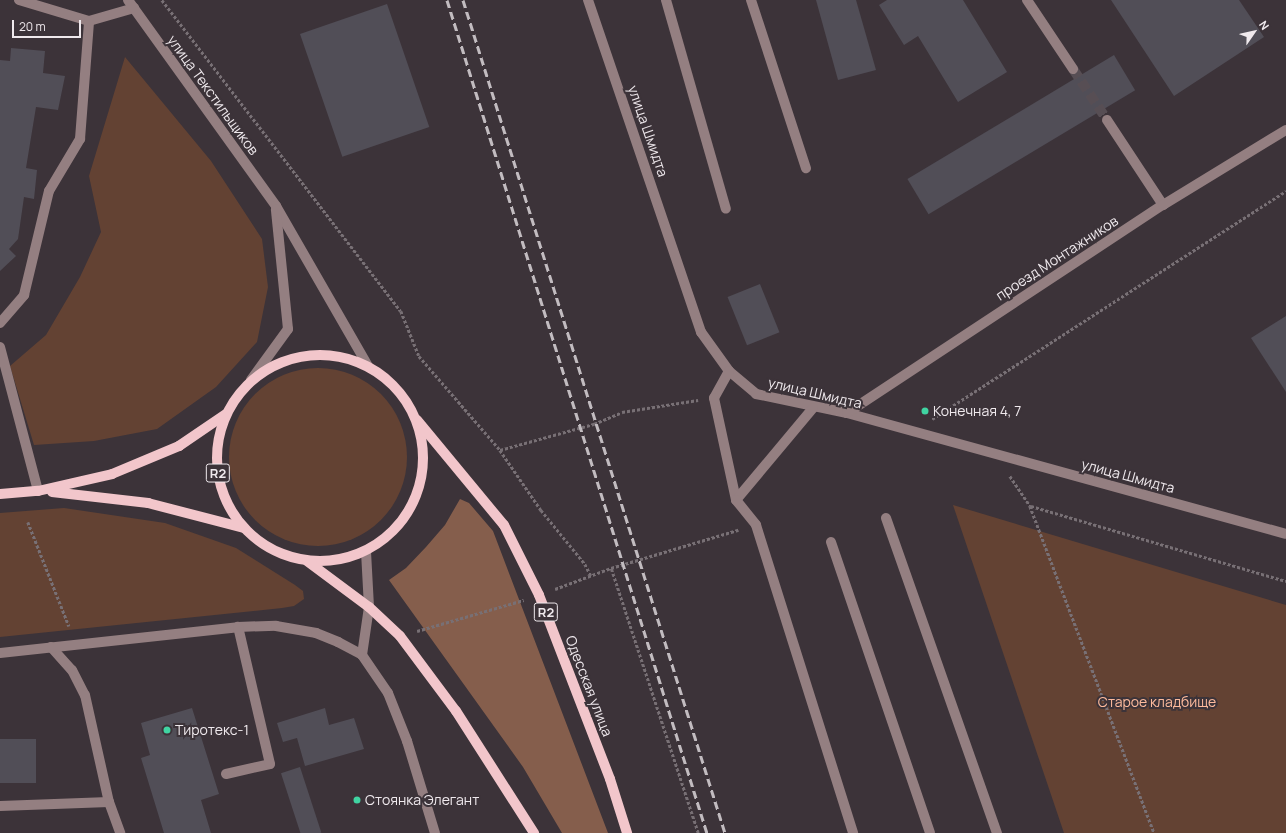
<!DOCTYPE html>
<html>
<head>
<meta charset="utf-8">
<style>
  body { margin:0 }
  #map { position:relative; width:1286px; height:833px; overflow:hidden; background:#3c3339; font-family:Manrope,sans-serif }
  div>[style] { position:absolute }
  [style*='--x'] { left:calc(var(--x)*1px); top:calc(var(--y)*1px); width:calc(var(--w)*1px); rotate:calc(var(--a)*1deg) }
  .green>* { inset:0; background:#634233 }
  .round { border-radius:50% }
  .forest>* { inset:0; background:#855e4c }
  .building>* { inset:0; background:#514e57; transform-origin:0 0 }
  .minor-tunnel>* { height:10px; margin-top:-5px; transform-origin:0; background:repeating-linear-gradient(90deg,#574e54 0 10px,transparent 0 15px) }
  .path>* { height:2.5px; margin-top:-1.25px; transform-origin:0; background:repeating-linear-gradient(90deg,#787075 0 3px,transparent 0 5px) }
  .minor>* { height:10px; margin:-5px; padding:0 5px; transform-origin:5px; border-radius:5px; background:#947f81 }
  .major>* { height:10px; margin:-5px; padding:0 5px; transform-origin:5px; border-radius:5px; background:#f2c6cb }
  .major>.ring { margin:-5px; padding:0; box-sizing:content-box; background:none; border:10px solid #f2c6cb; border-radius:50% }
  .rail>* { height:3px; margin-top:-1.5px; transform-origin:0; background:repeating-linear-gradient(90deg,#c2bcc0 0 8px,transparent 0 12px) }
  .dots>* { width:11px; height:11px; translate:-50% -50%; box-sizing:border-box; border:2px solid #3c3339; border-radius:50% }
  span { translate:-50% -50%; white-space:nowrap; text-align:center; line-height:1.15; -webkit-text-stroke:4px #3c3339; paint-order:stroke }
  .shield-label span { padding:1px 3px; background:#3c3339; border:1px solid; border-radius:3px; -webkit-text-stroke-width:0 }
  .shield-label { font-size:13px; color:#efe9ed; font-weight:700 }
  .street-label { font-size:14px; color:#efe9ed }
  .poi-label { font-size:14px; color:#efe9ed }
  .left { translate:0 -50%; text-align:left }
  .park-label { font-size:14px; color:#febb9d }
  .north { position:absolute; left:1234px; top:12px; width:40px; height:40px; -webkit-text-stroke:3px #3c3339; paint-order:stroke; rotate:56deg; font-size:11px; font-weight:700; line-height:16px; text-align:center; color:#efe9ed }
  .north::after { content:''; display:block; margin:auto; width:14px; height:18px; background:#efe9ed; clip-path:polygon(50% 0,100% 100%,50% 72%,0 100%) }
  .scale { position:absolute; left:12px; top:20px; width:69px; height:18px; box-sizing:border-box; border:2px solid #efe9ed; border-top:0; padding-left:5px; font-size:12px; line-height:14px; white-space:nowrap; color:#efe9ed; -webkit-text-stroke:3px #3c3339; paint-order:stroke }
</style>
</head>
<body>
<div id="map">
  <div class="green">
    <i style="clip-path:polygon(125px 57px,211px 161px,262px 239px,268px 287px,257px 342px,216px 387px,157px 429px,94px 441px,34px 445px,10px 366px,46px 335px,80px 277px,101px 232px,89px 176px)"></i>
    <i class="round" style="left:229px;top:368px;width:178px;height:178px"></i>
    <i style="clip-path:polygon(953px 505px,1286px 605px,1286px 833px,1064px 833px)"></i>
    <i style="clip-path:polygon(64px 508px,165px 523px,236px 548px,295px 585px,303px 591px,304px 599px,294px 606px,282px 608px,0 637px,0 513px)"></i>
  </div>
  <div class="forest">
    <i style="clip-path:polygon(460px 499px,469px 503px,493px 531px,608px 833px,562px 833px,523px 767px,389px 580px,406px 568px,426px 547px,445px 525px)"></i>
  </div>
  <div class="building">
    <i style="clip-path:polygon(816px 0,856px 0,876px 70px,838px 80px)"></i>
    <i style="clip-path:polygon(887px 0,963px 0,1007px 72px,958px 102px,918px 36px,904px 45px,879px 5px)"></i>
    <i style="clip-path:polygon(1111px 0,1239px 0,1264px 37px,1174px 96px)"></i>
    <i style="left:387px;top:4px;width:130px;height:92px;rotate:71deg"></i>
    <i style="clip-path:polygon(11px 48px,45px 51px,43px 73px,65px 76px,58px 110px,36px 107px,26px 168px,37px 170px,34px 199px,24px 197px,18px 239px,9px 249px,16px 256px,0 271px,0 60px,10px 61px)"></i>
    <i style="left:1114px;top:55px;width:41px;height:241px;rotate:59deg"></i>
    <i style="left:760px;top:284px;width:52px;height:35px;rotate:68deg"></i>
    <i style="clip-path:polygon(1286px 316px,1286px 392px,1251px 338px)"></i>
    <i style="clip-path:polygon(192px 708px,219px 794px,201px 800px,211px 833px,164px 833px,141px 758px,150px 755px,141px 723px)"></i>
    <i style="clip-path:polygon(325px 708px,329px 725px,354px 718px,364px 749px,305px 766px,297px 738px,283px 742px,277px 723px)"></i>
    <i style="left:0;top:739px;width:36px;height:44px"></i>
    <i style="left:300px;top:767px;width:69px;height:20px;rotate:72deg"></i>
  </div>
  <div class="minor-tunnel">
    <i style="--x:1073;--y:69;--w:61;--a:56.3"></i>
  </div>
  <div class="path">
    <i style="--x:162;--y:0;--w:392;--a:52.5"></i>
    <i style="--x:401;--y:311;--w:48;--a:68.2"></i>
    <i style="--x:419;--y:356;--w:124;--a:49.2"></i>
    <i style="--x:500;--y:450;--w:73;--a:55.7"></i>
    <i style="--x:541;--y:510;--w:70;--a:50.8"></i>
    <i style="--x:585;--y:564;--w:13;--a:63"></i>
    <i style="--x:932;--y:419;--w:421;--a:-32.8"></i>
    <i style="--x:500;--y:450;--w:98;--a:-15.5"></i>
    <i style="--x:594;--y:424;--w:30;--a:-23"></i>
    <i style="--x:622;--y:412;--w:77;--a:-9"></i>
    <i style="--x:1010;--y:476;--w:36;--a:56"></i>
    <i style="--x:1030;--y:506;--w:350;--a:69.2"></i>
    <i style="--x:1031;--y:506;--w:266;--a:16.4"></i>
    <i style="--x:28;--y:522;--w:112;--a:68.5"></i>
    <i style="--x:555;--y:589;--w:60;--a:-20.6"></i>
    <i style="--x:417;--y:631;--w:111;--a:-16.2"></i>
    <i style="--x:698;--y:833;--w:279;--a:-108.2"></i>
    <i style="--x:611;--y:568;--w:133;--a:-16.7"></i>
  </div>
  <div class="minor">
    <i style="--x:19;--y:0;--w:73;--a:16.7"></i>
    <i style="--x:89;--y:21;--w:47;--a:-16.1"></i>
    <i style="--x:128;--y:0;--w:254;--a:54.3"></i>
    <i style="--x:276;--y:206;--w:185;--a:60.1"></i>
    <i style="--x:588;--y:0;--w:351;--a:71.2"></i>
    <i style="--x:701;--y:332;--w:48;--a:54.3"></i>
    <i style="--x:729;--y:371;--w:35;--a:40"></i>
    <i style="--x:756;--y:394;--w:93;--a:11.8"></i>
    <i style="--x:847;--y:413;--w:455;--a:15.4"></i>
    <i style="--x:666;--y:0;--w:217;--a:74"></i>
    <i style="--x:751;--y:0;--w:177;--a:71.9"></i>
    <i style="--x:1027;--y:0;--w:83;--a:56.3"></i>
    <i style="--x:1107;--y:120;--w:102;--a:56.6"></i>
    <i style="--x:0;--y:323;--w:37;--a:-49"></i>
    <i style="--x:24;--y:295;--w:107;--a:-76.5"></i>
    <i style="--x:49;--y:191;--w:61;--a:-59.2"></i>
    <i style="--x:80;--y:139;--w:118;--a:-85.6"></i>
    <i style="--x:0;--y:347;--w:149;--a:75.2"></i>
    <i style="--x:729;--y:371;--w:31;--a:119"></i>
    <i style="--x:714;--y:398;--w:104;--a:77.8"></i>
    <i style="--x:251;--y:380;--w:63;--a:-54"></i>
    <i style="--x:288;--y:329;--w:120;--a:-95.8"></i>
    <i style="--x:813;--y:408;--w:120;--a:129.9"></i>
    <i style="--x:736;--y:500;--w:32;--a:51"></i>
    <i style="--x:756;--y:525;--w:323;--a:72.5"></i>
    <i style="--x:847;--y:413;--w:378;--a:-33.4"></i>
    <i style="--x:1163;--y:205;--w:144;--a:-31.4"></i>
    <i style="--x:886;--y:518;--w:334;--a:70.6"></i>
    <i style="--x:831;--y:542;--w:307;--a:71.2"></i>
    <i style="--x:51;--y:647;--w:31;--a:48"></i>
    <i style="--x:72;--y:670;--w:28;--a:63"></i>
    <i style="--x:85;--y:695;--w:110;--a:77.4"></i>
    <i style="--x:109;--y:802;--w:33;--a:70"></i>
    <i style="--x:0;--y:653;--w:239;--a:-6.2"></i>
    <i style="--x:238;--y:627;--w:38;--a:-2"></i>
    <i style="--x:276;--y:626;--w:41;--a:9.9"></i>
    <i style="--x:316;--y:633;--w:24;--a:22"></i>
    <i style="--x:338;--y:642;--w:27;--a:28"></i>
    <i style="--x:362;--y:655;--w:46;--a:55.6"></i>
    <i style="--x:388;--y:693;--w:52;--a:68.4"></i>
    <i style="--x:407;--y:741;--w:96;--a:73.1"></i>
    <i style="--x:362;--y:655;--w:49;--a:-81.7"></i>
    <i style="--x:369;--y:607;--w:56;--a:-93.1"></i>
    <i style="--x:226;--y:774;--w:45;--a:-12.8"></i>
    <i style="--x:270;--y:764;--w:141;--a:-103.1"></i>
    <i style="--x:0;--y:806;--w:109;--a:-2.1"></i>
  </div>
  <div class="major">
    <i class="ring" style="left:217px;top:355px;width:196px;height:196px"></i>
    <i style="--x:417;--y:420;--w:136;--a:50.4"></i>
    <i style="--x:504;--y:525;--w:78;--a:63.4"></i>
    <i style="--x:539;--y:595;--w:197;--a:68.9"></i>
    <i style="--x:610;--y:779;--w:57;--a:72.5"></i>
    <i style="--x:52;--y:492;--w:97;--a:6.5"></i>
    <i style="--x:148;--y:503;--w:99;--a:14.6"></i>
    <i style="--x:0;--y:494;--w:38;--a:-5"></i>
    <i style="--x:38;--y:491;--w:76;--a:-12.9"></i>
    <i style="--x:112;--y:474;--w:73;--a:-22.7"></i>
    <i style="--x:179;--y:446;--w:57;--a:-34.2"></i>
    <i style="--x:307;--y:561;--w:77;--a:36.6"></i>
    <i style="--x:369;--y:607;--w:42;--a:43.1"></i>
    <i style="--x:400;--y:636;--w:94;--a:53.3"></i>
    <i style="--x:456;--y:711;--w:145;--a:57.4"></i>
  </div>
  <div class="rail">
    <i style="--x:447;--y:0;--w:873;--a:72.67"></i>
    <i style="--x:463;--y:0;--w:873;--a:72.54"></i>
  </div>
  <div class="dots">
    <i style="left:925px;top:411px;background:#40d4a2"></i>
    <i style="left:167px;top:730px;background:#40d4a2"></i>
    <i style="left:357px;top:800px;background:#40d4a2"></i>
  </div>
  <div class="shield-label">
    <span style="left:218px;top:473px">R2</span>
    <span style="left:546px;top:612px">R2</span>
  </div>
  <div class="street-label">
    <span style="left:213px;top:95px;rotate:54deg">улица Текстильщиков</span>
    <span style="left:648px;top:131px;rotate:71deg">улица Шмидта</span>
    <span style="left:1057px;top:258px;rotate:-33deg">проезд Монтажников</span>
    <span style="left:815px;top:393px;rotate:13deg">улица Шмидта</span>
    <span style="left:1128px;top:476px;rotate:15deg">улица Шмидта</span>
    <span style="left:589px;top:686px;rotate:69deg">Одесская улица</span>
  </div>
  <div class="poi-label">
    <span class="left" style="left:933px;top:411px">Конечная 4, 7</span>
    <span class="left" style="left:175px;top:730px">Тиротекс-1</span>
    <span class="left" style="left:365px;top:800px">Стоянка Элегант</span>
  </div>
  <div class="park-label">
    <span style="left:1157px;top:702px">Старое кладбище</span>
  </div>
  <div class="north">N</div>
  <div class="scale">20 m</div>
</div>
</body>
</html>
